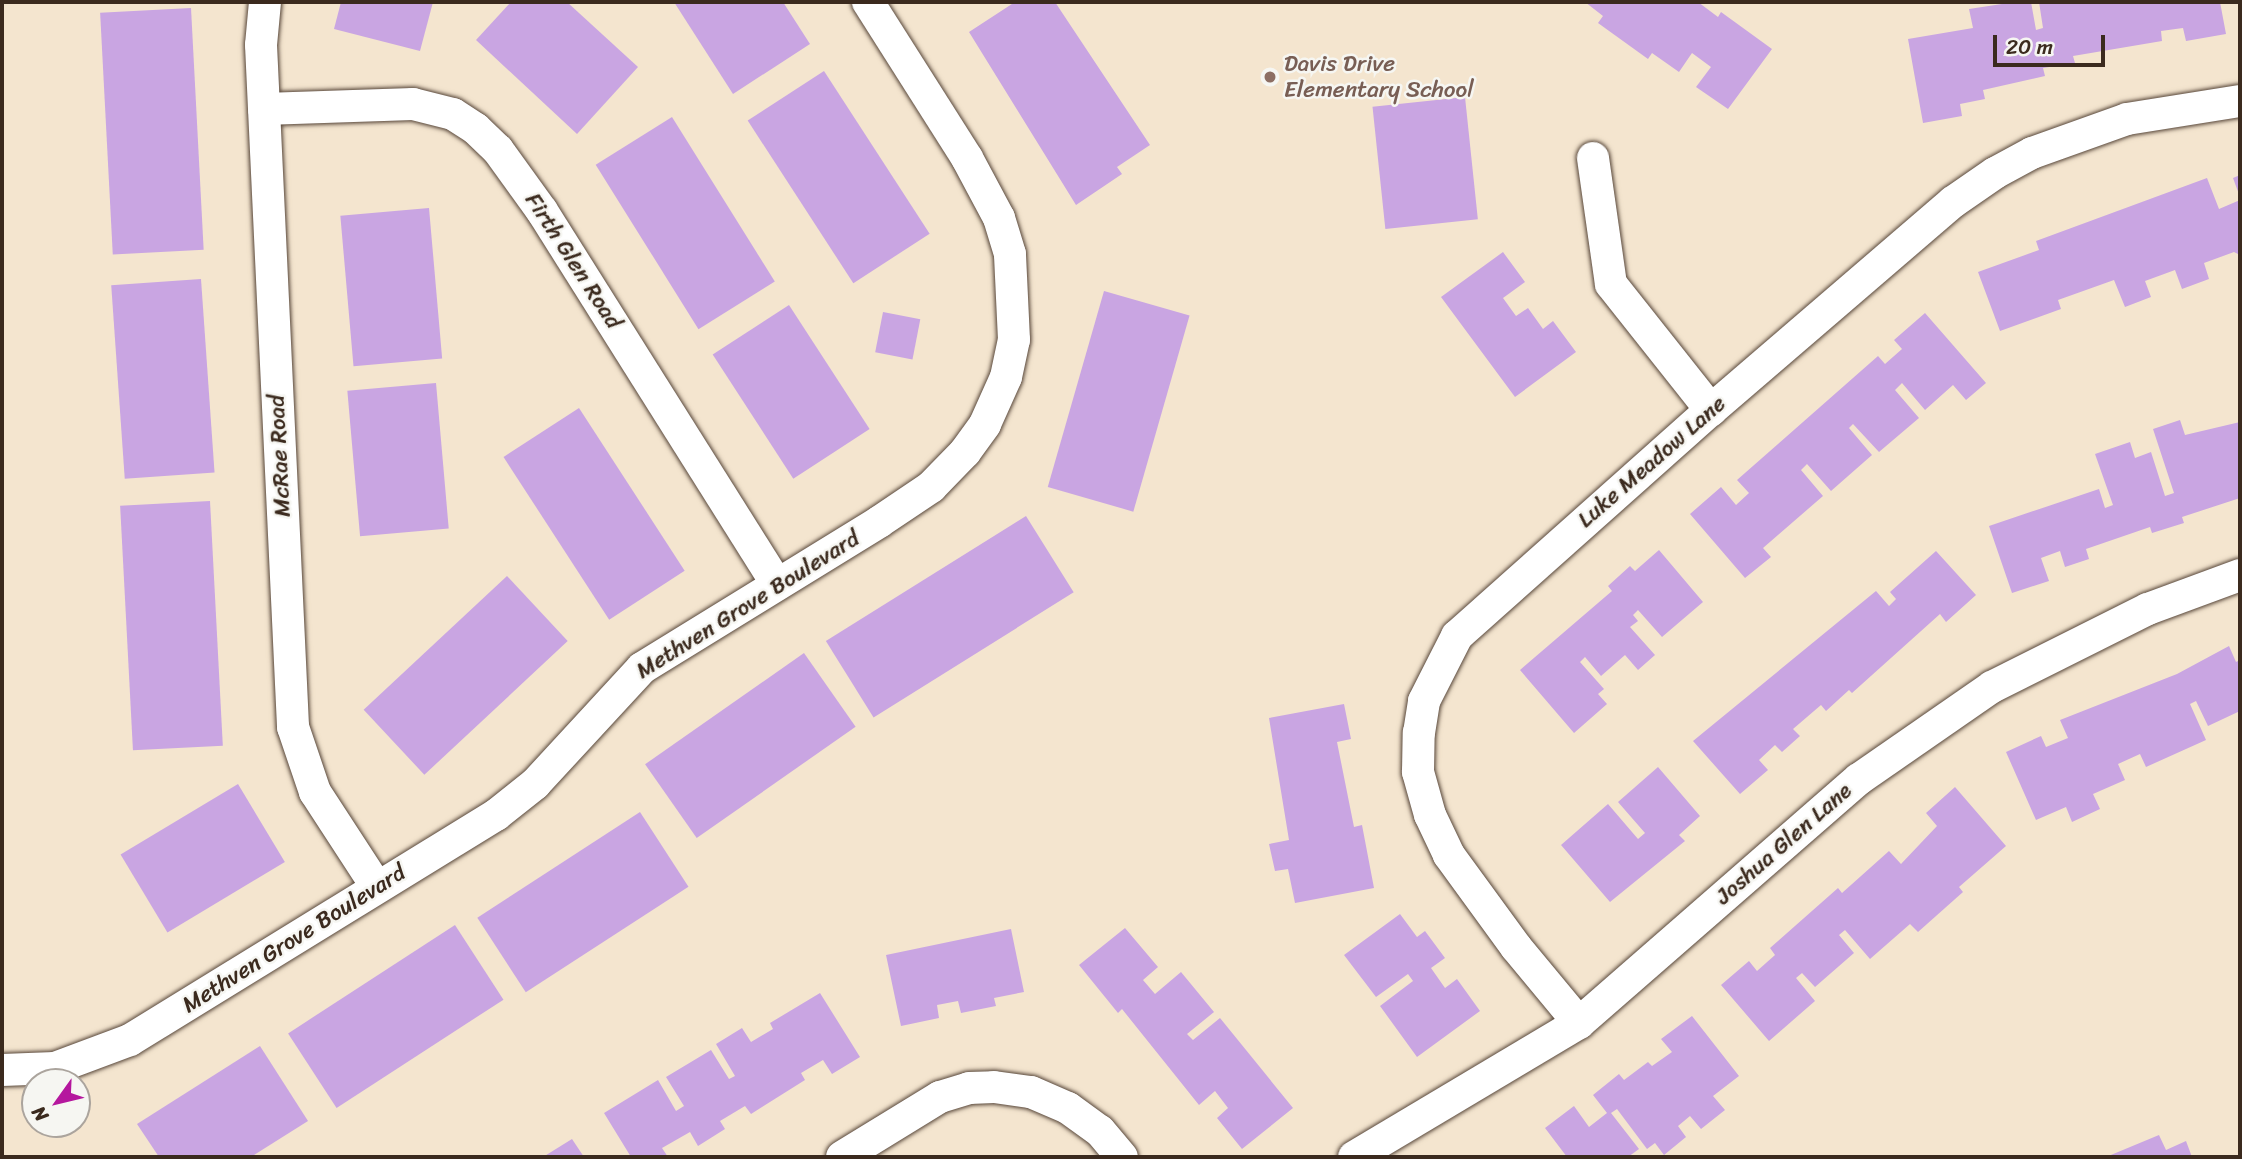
<!DOCTYPE html>
<html>
<head>
<meta charset="utf-8">
<style>
  body { margin:0 }
  #map { position:relative; width:2242px; height:1159px; overflow:hidden; background:#f4e5cf; font-family:Sriracha,sans-serif }
  div>[style] { position:absolute }
  [style*='--x'] { left:calc(var(--x)*1px); top:calc(var(--y)*1px); width:calc(var(--w)*1px); rotate:calc(var(--a)*1deg) }
  .building>* { inset:0; background:#c9a5e2; transform-origin:0 0 }
  .roads { filter:drop-shadow(0 0 2px #574639) drop-shadow(0 0 2px #574639) }
  .minor>* { height:32px; margin:-16px; padding:0 16px; transform-origin:16px; border-radius:16px; background:#fff }
  .dots>* { width:19px; height:19px; translate:-50% -50%; box-sizing:border-box; border:4px solid #f6f6f2; border-radius:50% }
  span { translate:-50% -50%; white-space:nowrap; text-align:center; line-height:1.15; -webkit-text-stroke:5px #f6f6f2; paint-order:stroke }
  .education-label { font-size:23px; color:#785e54 }
  .left { translate:0 -50%; text-align:left }
  .street-label { font-size:23px; color:#3b2a1e }
  .frame { position:absolute; inset:0; border:4px solid #3b2a1e; pointer-events:none }
  .north { position:absolute; left:21px; top:1068px; width:70px; height:70px; box-sizing:border-box; background:#f6f6f2; border:2px solid #aba49d; border-radius:50%; rotate:236deg; font-size:19px; font-weight:700; line-height:28px; text-align:center; color:#3b2a1e }
  .north::after { content:''; display:block; margin:auto; width:24px; height:32px; background:#b5179e; clip-path:polygon(50% 0,100% 100%,50% 72%,0 100%) }
  .scale { position:absolute; left:1993px; top:35px; width:112px; height:32px; box-sizing:border-box; border:4px solid #3b2a1e; border-top:0; padding-left:9px; font-size:21px; line-height:24px; white-space:nowrap; color:#3b2a1e; -webkit-text-stroke:5px #f6f6f2; paint-order:stroke }
</style>
</head>
<body>
<div id="map">
  <div class="building">
    <i style="clip-path:polygon(341px 2px,433px 2px,420px 51px,334px 29px)"></i>
    <i style="clip-path:polygon(511px 2px,567px 2px,638px 67px,577px 134px,476px 40px)"></i>
    <i style="clip-path:polygon(674px 2px,783px 2px,810px 44px,733px 94px)"></i>
    <i style="clip-path:polygon(1015px 2px,1055px 2px,1150px 145px,1117px 167px,1122px 174px,1076px 205px,969px 32px)"></i>
    <i style="clip-path:polygon(1585px 2px,1698px 2px,1718px 17px,1721px 12px,1772px 49px,1728px 109px,1696px 87px,1711px 67px,1692px 53px,1679px 72px,1652px 53px,1648px 59px,1598px 23px,1603px 16px)"></i>
    <i style="clip-path:polygon(2015px 2px,2031px 2px,2036px 30px,2043px 28px,2039px 2px,2220px 2px,2226px 34px,2186px 41px,2183px 28px,2161px 31px,2162px 41px,2073px 56px,2075px 63px,2043px 68px,2045px 76px,1983px 90px,1985px 99px,1960px 104px,1962px 116px,1923px 123px,1908px 39px,1973px 28px,1969px 9px)"></i>
    <i style="left:191px;top:8px;width:242px;height:91px;rotate:87deg"></i>
    <i style="left:824px;top:71px;width:194px;height:91px;rotate:57deg"></i>
    <i style="left:1465px;top:97px;width:123px;height:93px;rotate:84deg"></i>
    <i style="left:672px;top:117px;width:194px;height:90px;rotate:58deg"></i>
    <i style="clip-path:polygon(2240px 175px,2240px 197px,2233px 178px)"></i>
    <i style="clip-path:polygon(2207px 178px,2219px 209px,2240px 200px,2240px 255px,2234px 252px,2204px 263px,2209px 279px,2182px 289px,2175px 270px,2145px 281px,2151px 297px,2125px 307px,2114px 280px,2058px 300px,2061px 309px,2000px 331px,1978px 272px,2039px 250px,2036px 241px)"></i>
    <i style="left:429px;top:208px;width:151px;height:89px;rotate:85deg"></i>
    <i style="clip-path:polygon(1503px 252px,1525px 282px,1503px 298px,1516px 316px,1528px 308px,1543px 329px,1553px 321px,1576px 352px,1515px 397px,1441px 297px)"></i>
    <i style="left:201px;top:279px;width:194px;height:90px;rotate:86deg"></i>
    <i style="left:1104px;top:291px;width:89px;height:204px;rotate:16deg"></i>
    <i style="left:789px;top:305px;width:148px;height:91px;rotate:57deg"></i>
    <i style="left:883px;top:312px;width:38px;height:41px;rotate:11deg"></i>
    <i style="clip-path:polygon(1925px 313px,1986px 383px,1966px 400px,1953px 385px,1925px 410px,1902px 383px,1895px 390px,1919px 418px,1879px 452px,1853px 424px,1849px 428px,1872px 455px,1831px 491px,1807px 464px,1801px 470px,1823px 496px,1763px 548px,1771px 557px,1745px 578px,1690px 514px,1721px 487px,1736px 505px,1749px 493px,1737px 480px,1878px 356px,1885px 364px,1902px 349px,1894px 340px)"></i>
    <i style="left:436px;top:383px;width:146px;height:89px;rotate:85deg"></i>
    <i style="left:579px;top:408px;width:194px;height:90px;rotate:57deg"></i>
    <i style="clip-path:polygon(2180px 420px,2185px 435px,2240px 422px,2240px 498px,2182px 517px,2184px 523px,2152px 533px,2150px 527px,2086px 549px,2089px 559px,2065px 567px,2060px 551px,2041px 558px,2049px 581px,2012px 593px,1989px 526px,2099px 489px,2105px 508px,2113px 505px,2095px 454px,2130px 442px,2135px 458px,2151px 452px,2165px 496px,2174px 493px,2153px 429px)"></i>
    <i style="left:210px;top:501px;width:245px;height:90px;rotate:87deg"></i>
    <i style="left:1026px;top:516px;width:90px;height:236px;rotate:58deg"></i>
    <i style="clip-path:polygon(1659px 550px,1703px 602px,1662px 637px,1638px 610px,1633px 615px,1638px 621px,1630px 627px,1655px 655px,1638px 670px,1625px 655px,1601px 676px,1585px 657px,1580px 662px,1604px 689px,1598px 694px,1607px 704px,1574px 733px,1520px 670px,1612px 591px,1608px 586px,1630px 566px,1635px 571px)"></i>
    <i style="clip-path:polygon(1936px 551px,1976px 595px,1946px 622px,1940px 614px,1852px 693px,1849px 690px,1826px 711px,1821px 705px,1793px 729px,1800px 736px,1782px 752px,1775px 745px,1759px 760px,1768px 770px,1740px 794px,1693px 741px,1876px 591px,1889px 606px,1896px 599px,1890px 592px)"></i>
    <i style="left:507px;top:576px;width:89px;height:196px;rotate:47deg"></i>
    <i style="clip-path:polygon(2229px 646px,2236px 662px,2240px 660px,2240px 711px,2208px 726px,2196px 701px,2190px 704px,2206px 740px,2146px 767px,2140px 754px,2118px 764px,2125px 780px,2093px 794px,2100px 809px,2072px 822px,2066px 807px,2036px 820px,2006px 752px,2041px 736px,2046px 747px,2068px 738px,2060px 720px,2177px 674px)"></i>
    <i style="left:804px;top:653px;width:90px;height:194px;rotate:55deg"></i>
    <i style="clip-path:polygon(1344px 704px,1351px 739px,1337px 742px,1354px 827px,1362px 825px,1374px 888px,1295px 903px,1288px 869px,1275px 871px,1269px 844px,1289px 840px,1269px 718px)"></i>
    <i style="clip-path:polygon(1658px 767px,1700px 816px,1679px 835px,1685px 841px,1610px 902px,1561px 845px,1608px 804px,1638px 839px,1645px 833px,1618px 802px)"></i>
    <i style="left:238px;top:784px;width:91px;height:137px;rotate:59deg"></i>
    <i style="clip-path:polygon(1955px 787px,2006px 846px,1959px 887px,1963px 892px,1918px 932px,1910px 924px,1870px 959px,1845px 930px,1839px 935px,1854px 953px,1815px 987px,1802px 973px,1796px 978px,1815px 1001px,1769px 1041px,1721px 985px,1749px 961px,1757px 971px,1775px 955px,1770px 948px,1838px 888px,1842px 893px,1889px 851px,1901px 864px,1937px 826px,1926px 813px)"></i>
    <i style="left:640px;top:812px;width:89px;height:194px;rotate:57deg"></i>
    <i style="clip-path:polygon(1400px 914px,1417px 937px,1425px 931px,1445px 958px,1431px 968px,1445px 988px,1457px 979px,1480px 1011px,1417px 1057px,1380px 1006px,1413px 981px,1408px 974px,1376px 997px,1344px 955px)"></i>
    <i style="left:455px;top:925px;width:89px;height:199px;rotate:57deg"></i>
    <i style="clip-path:polygon(1125px 928px,1158px 967px,1143px 980px,1155px 994px,1181px 972px,1214px 1012px,1187px 1034px,1193px 1040px,1220px 1018px,1293px 1108px,1242px 1149px,1217px 1118px,1228px 1108px,1215px 1091px,1199px 1105px,1122px 1009px,1118px 1013px,1079px 965px)"></i>
    <i style="clip-path:polygon(1011px 929px,1024px 992px,994px 998px,996px 1006px,961px 1013px,958px 1001px,937px 1005px,939px 1018px,901px 1026px,886px 955px)"></i>
    <i style="clip-path:polygon(820px 993px,860px 1057px,832px 1074px,823px 1060px,801px 1073px,805px 1080px,751px 1114px,745px 1106px,720px 1121px,725px 1129px,698px 1146px,690px 1132px,662px 1148px,668px 1157px,631px 1157px,604px 1113px,658px 1080px,676px 1111px,684px 1106px,666px 1077px,711px 1050px,729px 1079px,735px 1076px,716px 1044px,742px 1028px,751px 1042px,773px 1029px,770px 1023px)"></i>
    <i style="clip-path:polygon(1692px 1016px,1739px 1076px,1713px 1096px,1725px 1110px,1701px 1129px,1690px 1116px,1678px 1126px,1686px 1137px,1664px 1155px,1655px 1143px,1647px 1149px,1617px 1109px,1611px 1113px,1639px 1149px,1628px 1157px,1567px 1157px,1545px 1128px,1574px 1106px,1589px 1127px,1607px 1113px,1593px 1095px,1619px 1074px,1624px 1080px,1648px 1062px,1652px 1066px,1672px 1052px,1661px 1039px)"></i>
    <i style="clip-path:polygon(260px 1046px,308px 1121px,251px 1157px,159px 1157px,137px 1124px)"></i>
    <i style="clip-path:polygon(2159px 1135px,2166px 1150px,2186px 1141px,2192px 1157px,2106px 1157px)"></i>
    <i style="clip-path:polygon(572px 1139px,584px 1157px,543px 1157px)"></i>
  </div>
  <div class="roads">
    <div class="minor">
      <i style="--x:265;--y:2;--w:43;--a:95.3"></i>
      <i style="--x:261;--y:45;--w:683;--a:87.31"></i>
      <i style="--x:293;--y:727;--w:69;--a:71.3"></i>
      <i style="--x:315;--y:792;--w:113;--a:56.9"></i>
      <i style="--x:264;--y:109;--w:149;--a:-1.9"></i>
      <i style="--x:413;--y:104;--w:41;--a:14"></i>
      <i style="--x:453;--y:114;--w:27;--a:33"></i>
      <i style="--x:476;--y:129;--w:30;--a:44"></i>
      <i style="--x:498;--y:150;--w:75;--a:54.2"></i>
      <i style="--x:542;--y:211;--w:441;--a:57.8"></i>
      <i style="--x:1593;--y:158;--w:127;--a:81.9"></i>
      <i style="--x:1611;--y:284;--w:161;--a:51.6"></i>
      <i style="--x:1579;--y:1023;--w:99;--a:-129.7"></i>
      <i style="--x:1516;--y:947;--w:114;--a:-126.1"></i>
      <i style="--x:1449;--y:855;--w:44;--a:-115.4"></i>
      <i style="--x:1430;--y:815;--w:45;--a:-105.6"></i>
      <i style="--x:1418;--y:772;--w:39;--a:-89"></i>
      <i style="--x:1419;--y:733;--w:32;--a:-81"></i>
      <i style="--x:1424;--y:701;--w:73;--a:-63.1"></i>
      <i style="--x:1457;--y:636;--w:340;--a:-41.7"></i>
      <i style="--x:1711;--y:410;--w:319;--a:-40.7"></i>
      <i style="--x:1953;--y:202;--w:51;--a:-34.6"></i>
      <i style="--x:1995;--y:173;--w:42;--a:-28.4"></i>
      <i style="--x:2032;--y:153;--w:101;--a:-19.7"></i>
      <i style="--x:2127;--y:119;--w:114;--a:-9.1"></i>
      <i style="--x:2;--y:1070;--w:53;--a:-2.2"></i>
      <i style="--x:55;--y:1068;--w:80;--a:-20.5"></i>
      <i style="--x:130;--y:1040;--w:430;--a:-31.6"></i>
      <i style="--x:496;--y:815;--w:50;--a:-38.5"></i>
      <i style="--x:535;--y:784;--w:158;--a:-47.3"></i>
      <i style="--x:642;--y:668;--w:278;--a:-31.6"></i>
      <i style="--x:879;--y:522;--w:63;--a:-33.9"></i>
      <i style="--x:931;--y:487;--w:49;--a:-45.8"></i>
      <i style="--x:965;--y:452;--w:34;--a:-54"></i>
      <i style="--x:985;--y:424;--w:51;--a:-65.9"></i>
      <i style="--x:1006;--y:377;--w:38;--a:-78"></i>
      <i style="--x:1014;--y:340;--w:86;--a:-92.7"></i>
      <i style="--x:1010;--y:254;--w:38;--a:-107"></i>
      <i style="--x:999;--y:218;--w:68;--a:-118.1"></i>
      <i style="--x:967;--y:158;--w:185;--a:-122.4"></i>
      <i style="--x:842;--y:1157;--w:115;--a:-31.5"></i>
      <i style="--x:940;--y:1097;--w:30;--a:-17"></i>
      <i style="--x:969;--y:1088;--w:25;--a:-2"></i>
      <i style="--x:994;--y:1087;--w:37;--a:8"></i>
      <i style="--x:1031;--y:1092;--w:40;--a:23.4"></i>
      <i style="--x:1068;--y:1108;--w:39;--a:36"></i>
      <i style="--x:1100;--y:1131;--w:34;--a:50"></i>
      <i style="--x:1354;--y:1157;--w:262;--a:-30.8"></i>
      <i style="--x:1579;--y:1023;--w:371;--a:-41.1"></i>
      <i style="--x:1859;--y:779;--w:162;--a:-34.7"></i>
      <i style="--x:1992;--y:687;--w:174;--a:-26.6"></i>
      <i style="--x:2148;--y:609;--w:98;--a:-20.3"></i>
    </div>
  </div>
  <div class="dots">
    <i style="left:1270px;top:77px;background:#8d6e63"></i>
  </div>
  <div class="education-label">
    <span class="left" style="left:1284px;top:77px">Davis Drive<br>Elementary School</span>
  </div>
  <div class="street-label">
    <span style="left:573px;top:261px;rotate:57deg">Firth Glen Road</span>
    <span style="left:280px;top:456px;rotate:-93deg">McRae Road</span>
    <span style="left:1652px;top:462px;rotate:-41deg">Luke Meadow Lane</span>
    <span style="left:748px;top:605px;rotate:-32deg">Methven Grove Boulevard</span>
    <span style="left:1784px;top:844px;rotate:-41deg">Joshua Glen Lane</span>
    <span style="left:294px;top:939px;rotate:-32deg">Methven Grove Boulevard</span>
  </div>
  <div class="frame"></div>
  <div class="north">N</div>
  <div class="scale">20 m</div>
</div>
</body>
</html>
